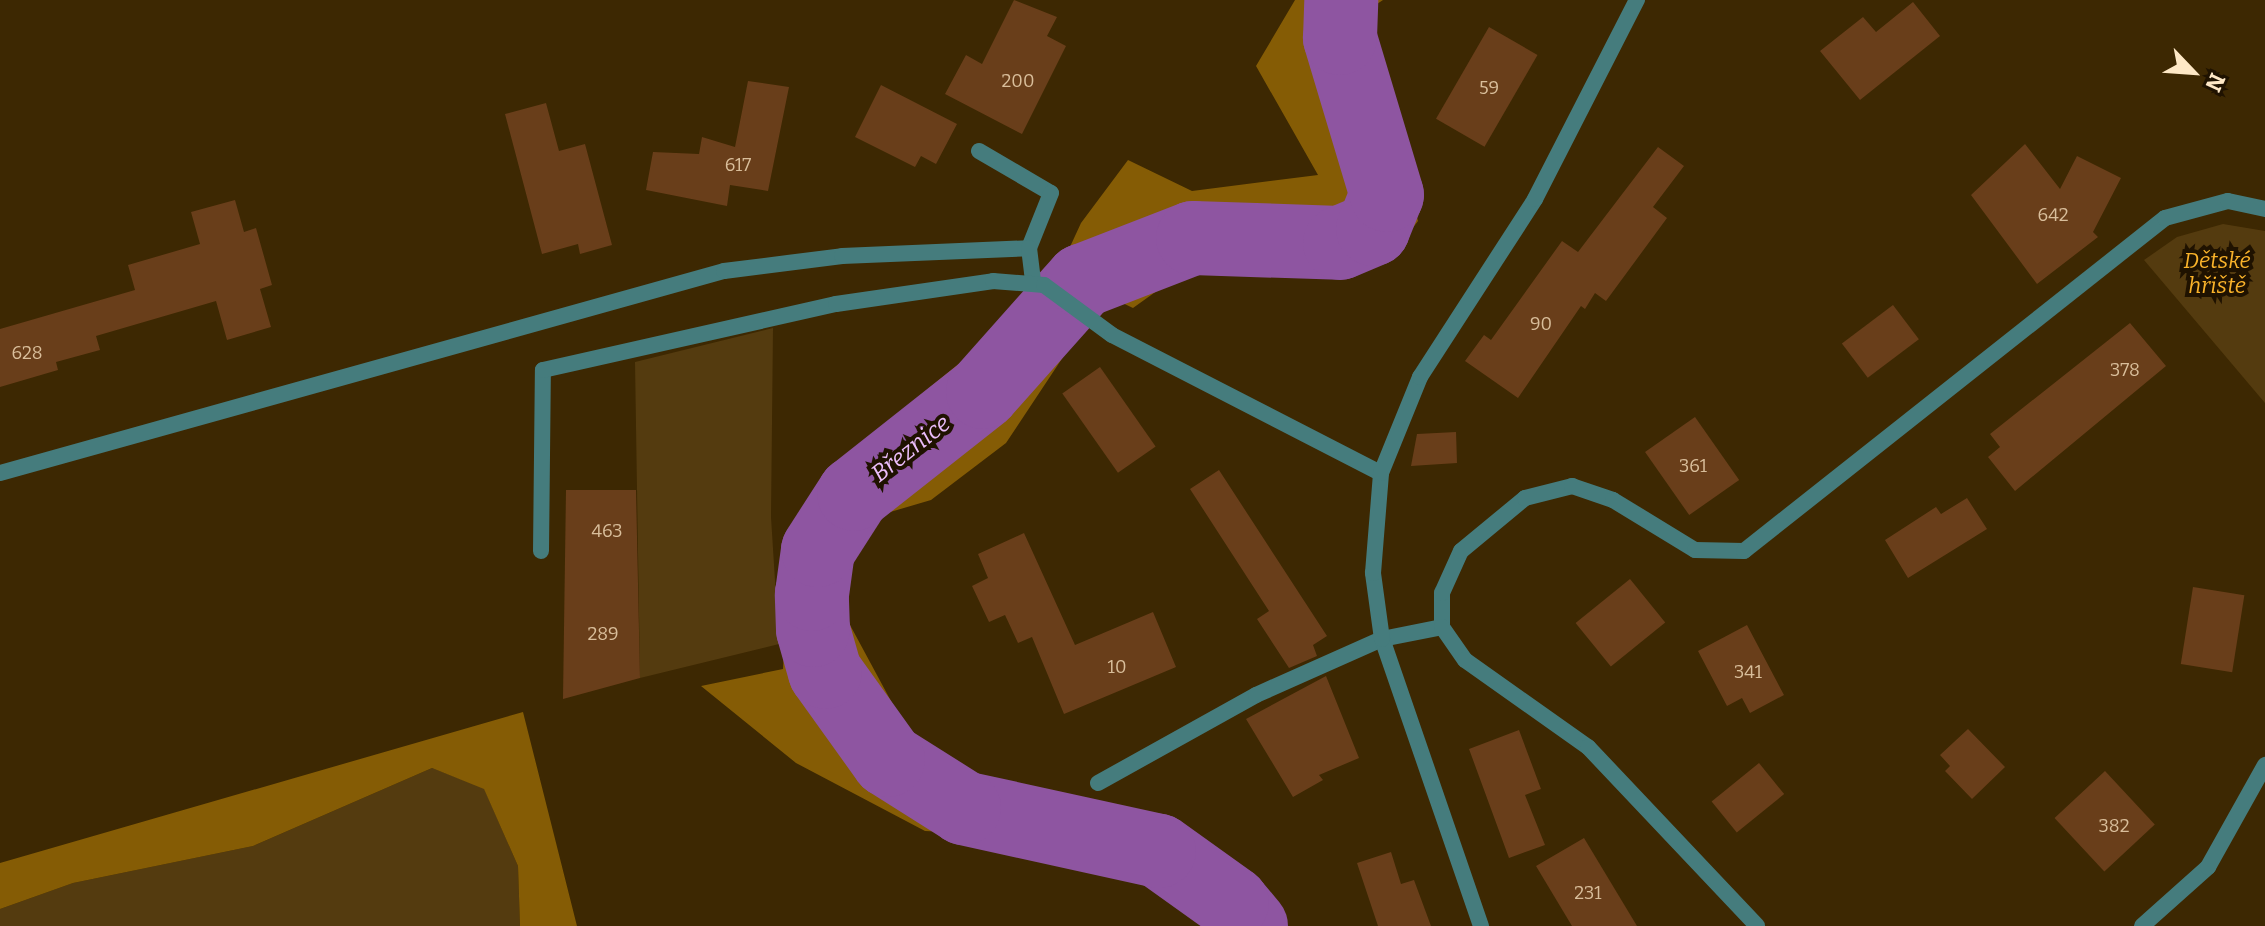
<!DOCTYPE html>
<html>
<head>
<meta charset="utf-8">
<style>
  body { margin:0 }
  #map { position:relative; width:2265px; height:926px; overflow:hidden; background:#3d2802; font-family:Bitter,serif }
  div>[style] { position:absolute }
  [style*='--x'] { left:calc(var(--x)*1px); top:calc(var(--y)*1px); width:calc(var(--w)*1px); rotate:calc(var(--a)*1deg) }
  .green>* { inset:0; background:#543b0f }
  .forest>* { inset:0; background:#855c05 }
  .river>* { height:74px; margin:-37px; padding:0 37px; transform-origin:37px; border-radius:37px; background:#8e55a1 }
  .building>* { inset:0; background:#693e1a; transform-origin:0 0 }
  .service>* { height:16px; margin:-8px; padding:0 8px; transform-origin:8px; border-radius:8px; background:#457c7d }
  .minor>* { height:16px; margin:-8px; padding:0 8px; transform-origin:8px; border-radius:8px; background:#457c7d }
  span { translate:-50% -50%; white-space:nowrap; text-align:center; line-height:1.15; -webkit-text-stroke:8px #1f1200; paint-order:stroke }
  .number-label { font-size:18px; color:#d9be9b }
  .number-label span { -webkit-text-stroke-width:0 }
  .park-label { font-size:22px; color:#fab32a; font-style:italic }
  .water-label { font-size:24px; color:#ebbdfa; font-style:italic }
  .north { position:absolute; left:2153px; top:32px; width:80px; height:80px; -webkit-text-stroke:6px #1f1200; paint-order:stroke; rotate:115deg; font-size:22px; font-weight:700; line-height:32px; text-align:center; color:#fee8c6 }
  .north::after { content:''; display:block; margin:auto; width:28px; height:36px; background:#fee8c6; clip-path:polygon(50% 0,100% 100%,50% 72%,0 100%) }
</style>
</head>
<body>
<div id="map">
  <div class="green">
    <i style="clip-path:polygon(2223px 224px,2265px 231px,2265px 403px,2144px 260px,2177px 237px)"></i>
    <i style="clip-path:polygon(773px 328px,771px 517px,779px 644px,640px 678px,635px 362px)"></i>
    <i style="clip-path:polygon(432px 768px,484px 788px,518px 866px,520px 926px,0 926px,0 909px,73px 883px,253px 846px)"></i>
  </div>
  <div class="forest">
    <i style="clip-path:polygon(1295px 0,1383px 0,1365px 12px,1418px 221px,1390px 258px,1354px 272px,1210px 253px,1133px 308px,1072px 279px,1063px 262px,1081px 223px,1128px 160px,1192px 191px,1318px 175px,1256px 66px)"></i>
    <i style="clip-path:polygon(1031px 305px,1077px 336px,1006px 443px,931px 500px,853px 523px,843px 612px,912px 740px,985px 787px,966px 833px,925px 831px,796px 763px,701px 686px,783px 669px,788px 580px,810px 510px,896px 415px)"></i>
    <i style="clip-path:polygon(523px 712px,577px 926px,520px 926px,518px 866px,484px 789px,432px 768px,253px 846px,73px 883px,0 909px,0 863px)"></i>
  </div>
  <div class="river">
    <i style="--x:1251;--y:926;--w:30;--a:-130"></i>
    <i style="--x:1232;--y:903;--w:90;--a:-144.5"></i>
    <i style="--x:1159;--y:851;--w:200;--a:-167.6"></i>
    <i style="--x:964;--y:808;--w:90;--a:-147.7"></i>
    <i style="--x:888;--y:760;--w:108;--a:-125.6"></i>
    <i style="--x:825;--y:672;--w:44;--a:-105.9"></i>
    <i style="--x:813;--y:630;--w:36;--a:-92"></i>
    <i style="--x:812;--y:594;--w:44;--a:-82.2"></i>
    <i style="--x:818;--y:550;--w:67;--a:-57.3"></i>
    <i style="--x:854;--y:494;--w:164;--a:-38.3"></i>
    <i style="--x:983;--y:392;--w:149;--a:-48.3"></i>
    <i style="--x:1082;--y:281;--w:119;--a:-21.2"></i>
    <i style="--x:1193;--y:238;--w:147;--a:1.9"></i>
    <i style="--x:1340;--y:243;--w:36;--a:-23"></i>
    <i style="--x:1373;--y:229;--w:37;--a:-68"></i>
    <i style="--x:1387;--y:195;--w:164;--a:-106.7"></i>
    <i style="--x:1340;--y:38;--w:38;--a:-88"></i>
  </div>
  <div class="building">
    <i style="clip-path:polygon(1014px 0,1057px 17px,1047px 36px,1066px 46px,1022px 134px,945px 94px,966px 55px,982px 64px)"></i>
    <i style="clip-path:polygon(1913px 2px,1940px 36px,1860px 100px,1820px 51px,1863px 17px,1876px 32px)"></i>
    <i style="left:1489px;top:27px;width:56px;height:106px;rotate:30deg"></i>
    <i style="clip-path:polygon(748px 81px,789px 87px,768px 191px,730px 185px,727px 206px,646px 190px,653px 152px,699px 154px,702px 137px,735px 147px)"></i>
    <i style="clip-path:polygon(881px 85px,957px 124px,936px 164px,921px 156px,915px 167px,855px 137px)"></i>
    <i style="clip-path:polygon(546px 103px,559px 151px,585px 144px,612px 245px,580px 254px,578px 244px,542px 254px,505px 114px)"></i>
    <i style="clip-path:polygon(2025px 144px,2060px 189px,2077px 156px,2121px 178px,2093px 232px,2098px 237px,2037px 284px,1971px 195px)"></i>
    <i style="clip-path:polygon(1658px 147px,1684px 166px,1653px 207px,1667px 218px,1606px 301px,1595px 293px,1585px 309px,1581px 306px,1518px 398px,1465px 361px,1484px 335px,1491px 340px,1562px 241px,1578px 252px)"></i>
    <i style="clip-path:polygon(235px 200px,244px 232px,256px 228px,272px 285px,260px 289px,271px 327px,227px 340px,216px 301px,96px 336px,100px 350px,56px 362px,58px 370px,0 387px,0 329px,135px 290px,128px 265px,200px 244px,191px 212px)"></i>
    <i style="left:1893px;top:305px;width:43px;height:64px;rotate:53deg"></i>
    <i style="clip-path:polygon(2130px 323px,2166px 366px,2015px 491px,1988px 457px,2000px 447px,1990px 434px)"></i>
    <i style="left:1100px;top:367px;width:97px;height:46px;rotate:55deg"></i>
    <i style="left:1695px;top:417px;width:77px;height:61px;rotate:55deg"></i>
    <i style="clip-path:polygon(1456px 432px,1457px 463px,1411px 466px,1417px 434px)"></i>
    <i style="clip-path:polygon(1219px 470px,1327px 636px,1313px 645px,1317px 656px,1289px 668px,1257px 619px,1269px 611px,1190px 489px)"></i>
    <i style="clip-path:polygon(566px 490px,636px 490px,640px 678px,563px 699px)"></i>
    <i style="clip-path:polygon(1967px 498px,1987px 529px,1908px 578px,1885px 540px,1936px 507px,1941px 514px)"></i>
    <i style="clip-path:polygon(1024px 533px,1075px 645px,1153px 612px,1176px 667px,1064px 714px,1032px 637px,1018px 643px,1005px 615px,989px 622px,972px 586px,988px 578px,978px 554px)"></i>
    <i style="left:1630px;top:579px;width:56px;height:70px;rotate:51deg"></i>
    <i style="left:2193px;top:587px;width:52px;height:78px;rotate:9deg"></i>
    <i style="clip-path:polygon(1747px 625px,1784px 695px,1750px 713px,1742px 698px,1727px 706px,1698px 651px)"></i>
    <i style="clip-path:polygon(1326px 676px,1359px 758px,1319px 775px,1323px 780px,1293px 797px,1246px 719px)"></i>
    <i style="clip-path:polygon(1968px 729px,2005px 767px,1972px 799px,1945px 771px,1950px 766px,1940px 755px)"></i>
    <i style="clip-path:polygon(1519px 730px,1541px 789px,1525px 795px,1545px 845px,1509px 858px,1469px 749px)"></i>
    <i style="left:1759px;top:763px;width:40px;height:61px;rotate:51deg"></i>
    <i style="left:2105px;top:771px;width:73px;height:69px;rotate:47deg"></i>
    <i style="clip-path:polygon(1584px 838px,1637px 926px,1572px 926px,1536px 866px)"></i>
    <i style="clip-path:polygon(1391px 852px,1401px 884px,1414px 880px,1431px 926px,1378px 926px,1357px 863px)"></i>
  </div>
  <div class="service">
    <i style="--x:979;--y:151;--w:83;--a:30.3"></i>
    <i style="--x:1051;--y:193;--w:59;--a:111.8"></i>
    <i style="--x:1098;--y:783;--w:181;--a:-29.1"></i>
    <i style="--x:1256;--y:695;--w:138;--a:-24"></i>
  </div>
  <div class="minor">
    <i style="--x:0;--y:473;--w:752;--a:-15.59"></i>
    <i style="--x:724;--y:271;--w:119;--a:-7.2"></i>
    <i style="--x:842;--y:256;--w:187;--a:-2.4"></i>
    <i style="--x:1029;--y:248;--w:33;--a:83"></i>
    <i style="--x:541;--y:551;--w:181;--a:-89.4"></i>
    <i style="--x:543;--y:370;--w:300;--a:-12.7"></i>
    <i style="--x:836;--y:304;--w:159;--a:-8.3"></i>
    <i style="--x:993;--y:281;--w:51;--a:4.5"></i>
    <i style="--x:1044;--y:285;--w:84;--a:36.3"></i>
    <i style="--x:1112;--y:335;--w:302;--a:27.2"></i>
    <i style="--x:1442;--y:627;--w:34;--a:-90"></i>
    <i style="--x:1442;--y:593;--w:46;--a:-65.7"></i>
    <i style="--x:1461;--y:551;--w:83;--a:-39.6"></i>
    <i style="--x:1525;--y:498;--w:49;--a:-14.3"></i>
    <i style="--x:1572;--y:486;--w:43;--a:18.9"></i>
    <i style="--x:1613;--y:500;--w:96;--a:31.4"></i>
    <i style="--x:1695;--y:550;--w:49;--a:1.2"></i>
    <i style="--x:1744;--y:551;--w:537;--a:-38.34"></i>
    <i style="--x:2165;--y:218;--w:65;--a:-15.1"></i>
    <i style="--x:2228;--y:201;--w:38;--a:12"></i>
    <i style="--x:1382;--y:639;--w:61;--a:-11.3"></i>
    <i style="--x:1442;--y:627;--w:40;--a:55.1"></i>
    <i style="--x:1465;--y:660;--w:151;--a:35.3"></i>
    <i style="--x:1588;--y:747;--w:246;--a:46.6"></i>
    <i style="--x:1481;--y:926;--w:304;--a:-109"></i>
    <i style="--x:1382;--y:639;--w:67;--a:-97.8"></i>
    <i style="--x:1373;--y:573;--w:100;--a:-85.4"></i>
    <i style="--x:1381;--y:473;--w:104;--a:-67.9"></i>
    <i style="--x:1420;--y:377;--w:212;--a:-57.1"></i>
    <i style="--x:1535;--y:199;--w:224;--a:-62.9"></i>
    <i style="--x:2142;--y:926;--w:89;--a:-41.8"></i>
    <i style="--x:2208;--y:867;--w:117;--a:-60.8"></i>
  </div>
  <div class="number-label">
    <span style="left:1018px;top:81px">200</span>
    <span style="left:1489px;top:88px">59</span>
    <span style="left:738px;top:165px">617</span>
    <span style="left:2053px;top:215px">642</span>
    <span style="left:1541px;top:324px">90</span>
    <span style="left:27px;top:353px">628</span>
    <span style="left:2125px;top:370px">378</span>
    <span style="left:1693px;top:466px">361</span>
    <span style="left:607px;top:531px">463</span>
    <span style="left:603px;top:634px">289</span>
    <span style="left:1117px;top:667px">10</span>
    <span style="left:1748px;top:672px">341</span>
    <span style="left:2114px;top:826px">382</span>
    <span style="left:1588px;top:893px">231</span>
  </div>
  <div class="park-label">
    <span style="left:2217px;top:273px">Dětské<br>hřiště</span>
  </div>
  <div class="water-label">
    <span style="left:911px;top:449px;rotate:-38deg">Březnice</span>
  </div>
  <div class="north">N</div>
</div>
</body>
</html>
